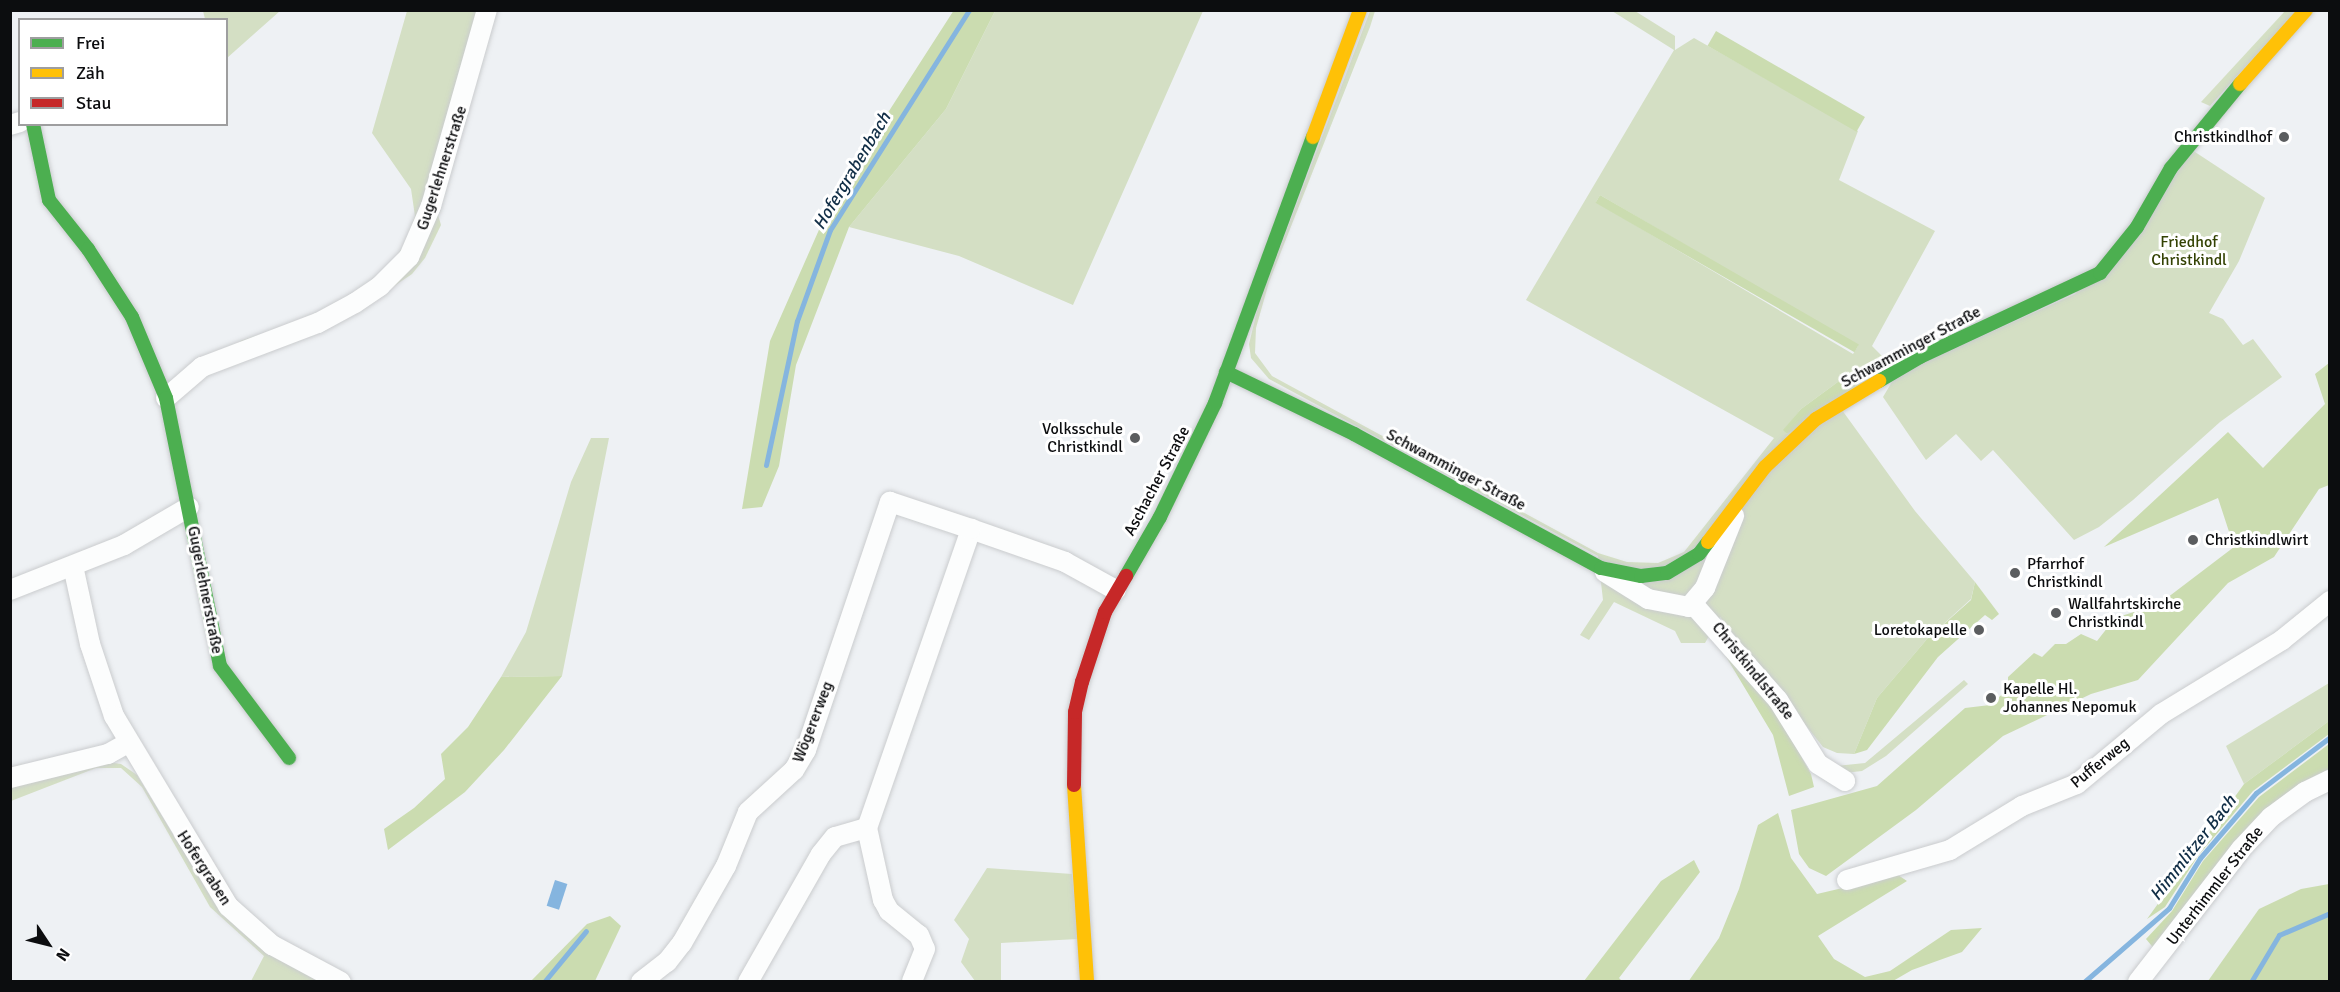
<!DOCTYPE html>
<html>
<head>
<meta charset="utf-8">
<style>
  body { margin:0 }
  #map { position:relative; width:2340px; height:992px; overflow:hidden; background:#eef1f4; font-family:Signika,sans-serif }
  div>[style] { position:absolute }
  [style*='--x'] { left:calc(var(--x)*1px); top:calc(var(--y)*1px); width:calc(var(--w)*1px); rotate:calc(var(--a)*1deg) }
  .green>* { inset:0; background:#d4dfc4 }
  .forest>* { inset:0; background:#cbdcb0; transform-origin:0 0 }
  .water>* { inset:0; background:#85b5df; transform-origin:0 0 }
  .stream>* { height:5px; margin:-2.5px; padding:0 2.5px; transform-origin:2.5px; border-radius:2.5px; background:#85b5df }
  .roads { filter:drop-shadow(0 0 2px #caccce) drop-shadow(0 0 2px #caccce) }
  .street>* { height:20px; margin:-10px; padding:0 10px; transform-origin:10px; border-radius:10px; background:#fcfdfd }
  .fast>* { height:14px; margin:-7px; padding:0 7px; transform-origin:7px; border-radius:7px; background:#4caf50 }
  .slow>* { height:14px; margin:-7px; padding:0 7px; transform-origin:7px; border-radius:7px; background:#ffc107 }
  .jam>* { height:14px; margin:-7px; padding:0 7px; transform-origin:7px; border-radius:7px; background:#c62828 }
  .dots>* { width:16px; height:16px; translate:-50% -50%; box-sizing:border-box; border:3px solid #fff; border-radius:50% }
  span { translate:-50% -50%; white-space:nowrap; text-align:center; line-height:1.15; -webkit-text-stroke:6px #fff; paint-order:stroke }
  .poi-label { font-size:16px; color:#0c0d0f }
  .right { translate:-100% -50%; text-align:right }
  .left { translate:0 -50%; text-align:left }
  .street-label { font-size:16px; color:#0c0d0f }
  .park-label { font-size:16px; color:#334203 }
  .water-label { font-size:18px; color:#112e46; font-style:italic }
  .frame { position:absolute; inset:0; border:12px solid #0c0d0f; pointer-events:none }
  .legend { position:absolute; left:18px; top:18px; width:210px; height:108px; box-sizing:border-box; background:#fff; border:2px solid #9e9e9f; margin:0; padding:8px 10px; list-style:none; font-size:18px; color:#0c0d0f }
  .legend li { display:flex; align-items:center; gap:12px; height:30px }
  .legend b { width:30px; border:2px solid #9e9e9f }
  .north { position:absolute; left:18px; top:914px; width:60px; height:60px; -webkit-text-stroke:4px #fff; paint-order:stroke; rotate:125deg; font-size:16px; font-weight:700; line-height:24px; text-align:center; color:#0c0d0f }
  .north::after { content:''; display:block; margin:auto; width:21px; height:27px; background:#0c0d0f; clip-path:polygon(50% 0,100% 100%,50% 72%,0 100%) }
</style>
</head>
<body>
<div id="map">
  <div class="green">
    <i style="clip-path:polygon(203px 11px,203px 10px,280px 11px,227px 58px,226px 20px,205px 19px)"></i>
    <i style="clip-path:polygon(407px 11px,483px 11px,472px 55px,405px 255px,342px 306px,241px 345px,240px 341px,313px 317px,360px 290px,392px 263px,407px 241px,415px 216px,411px 189px,372px 133px)"></i>
    <i style="clip-path:polygon(995px 11px,1203px 11px,1073px 305px,959px 256px,849px 227px,946px 109px)"></i>
    <i style="clip-path:polygon(evenodd,1370px 11px,1375px 11px,1370px 27px,1269px 282px,1256px 328px,1255px 353px,1272px 376px,1598px 553px,1627px 562px,1658px 563px,1684px 552px,1774px 438px,1526px 300px,1674px 50px,1612px 11px,1635px 11px,1675px 36px,1675px 50px,1694px 38px,1858px 131px,1839px 180px,1935px 231px,1872px 346px,1884px 358px,1850px 373px,1801px 409px,1784px 430px,1787px 434px,1834px 399px,1915px 511px,1975px 582px,1971px 599px,1927px 639px,1877px 698px,1854px 754px,1837px 753px,1823px 747px,1720px 617px,1705px 643px,1681px 643px,1675px 631px,1614px 602px,1589px 640px,1580px 635px,1603px 600px,1598px 556px,1269px 379px,1251px 358px,1249px 344px,1259px 303px,1370px 11px,1600px 195px,1858px 346px,1853px 354px,1596px 202px,1600px 195px)"></i>
    <i style="clip-path:polygon(2285px 11px,2296px 11px,2210px 106px,2201px 102px)"></i>
    <i style="clip-path:polygon(2192px 150px,2265px 198px,2239px 261px,2209px 313px,2223px 319px,2243px 345px,2253px 339px,2282px 377px,2220px 422px,2133px 500px,2099px 527px,2074px 540px,1993px 450px,1981px 461px,1956px 434px,1926px 460px,1883px 397px,1896px 375px,2075px 294px)"></i>
    <i style="clip-path:polygon(436px 208px,441px 225px,425px 258px,412px 274px,369px 303px)"></i>
    <i style="clip-path:polygon(591px 438px,609px 438px,562px 676px,501px 677px,526px 632px,571px 482px)"></i>
    <i style="clip-path:polygon(1964px 680px,1968px 684px,1886px 756px,1862px 771px,1844px 773px,1836px 766px,1865px 763px)"></i>
    <i style="clip-path:polygon(2329px 683px,2329px 721px,2244px 784px,2226px 746px)"></i>
    <i style="clip-path:polygon(107px 762px,121px 764px,137px 775px,216px 905px,239px 930px,267px 952px,323px 981px,251px 981px,264px 956px,210px 907px,142px 787px,121px 768px,96px 768px,11px 801px,11px 784px)"></i>
    <i style="clip-path:polygon(987px 868px,1072px 874px,1078px 939px,1001px 943px,1001px 981px,975px 981px,961px 962px,969px 939px,954px 920px)"></i>
  </div>
  <div class="forest">
    <i style="clip-path:polygon(954px 10px,995px 11px,946px 109px,849px 227px,796px 365px,779px 466px,762px 507px,742px 509px,770px 341px,833px 198px)"></i>
    <i style="left:1716px;top:31px;width:172px;height:17px;rotate:30deg"></i>
    <i style="left:1600px;top:195px;width:299px;height:9px;rotate:30deg"></i>
    <i style="clip-path:polygon(1884px 358px,1892px 365px,1787px 434px,1783px 430px,1801px 409px,1850px 373px)"></i>
    <i style="clip-path:polygon(2329px 363px,2329px 485px,2319px 489px,2274px 557px,2228px 583px,2138px 680px,2091px 694px,2003px 736px,1916px 810px,1826px 876px,1809px 868px,1799px 854px,1791px 810px,1877px 786px,1965px 708px,1990px 705px,1998px 698px,2008px 689px,2008px 677px,2034px 653px,2042px 657px,2055px 644px,2066px 644px,2081px 634px,2097px 641px,2115px 618px,2159px 604px,2234px 547px,2218px 498px,2104px 547px,2228px 432px,2263px 468px,2325px 404px,2315px 374px)"></i>
    <i style="clip-path:polygon(1975px 582px,1999px 614px,1992px 620px,1985px 615px,1938px 657px,1867px 750px,1854px 754px,1877px 698px,1927px 639px,1971px 600px)"></i>
    <i style="clip-path:polygon(1710px 630px,1776px 711px,1811px 774px,1814px 787px,1789px 796px,1773px 735px)"></i>
    <i style="clip-path:polygon(562px 676px,504px 750px,465px 792px,388px 850px,384px 829px,414px 808px,445px 779px,441px 754px,468px 727px,501px 677px)"></i>
    <i style="clip-path:polygon(2329px 721px,2329px 734px,2253px 791px,2198px 856px,2165px 907px,2147px 919px,2244px 784px)"></i>
    <i style="clip-path:polygon(2329px 744px,2329px 769px,2303px 783px,2156px 951px,2146px 939px,2172px 911px,2203px 861px,2259px 797px)"></i>
    <i style="clip-path:polygon(1778px 813px,1791px 858px,1817px 894px,1898px 875px,1907px 881px,1818px 936px,1834px 959px,1865px 977px,1890px 971px,1951px 930px,1982px 928px,1962px 952px,1912px 970px,1893px 981px,1688px 982px,1719px 938px,1739px 889px,1758px 825px)"></i>
    <i style="clip-path:polygon(1694px 860px,1700px 872px,1619px 978px,1622px 981px,1584px 981px,1661px 881px)"></i>
    <i style="clip-path:polygon(2329px 884px,2329px 981px,2208px 981px,2259px 909px,2301px 889px)"></i>
    <i style="clip-path:polygon(610px 916px,621px 926px,595px 981px,531px 981px,587px 924px)"></i>
  </div>
  <div class="water">
    <i style="left:555px;top:880px;width:13px;height:27px;rotate:18deg"></i>
  </div>
  <div class="stream">
    <i style="--x:766;--y:465;--w:147;--a:-77.9"></i>
    <i style="--x:797;--y:321;--w:97;--a:-70.1"></i>
    <i style="--x:830;--y:230;--w:260;--a:-57.7"></i>
    <i style="--x:544;--y:982;--w:66;--a:-50.5"></i>
    <i style="--x:2084;--y:982;--w:113;--a:-41"></i>
    <i style="--x:2169;--y:908;--w:59;--a:-58.2"></i>
    <i style="--x:2200;--y:858;--w:86;--a:-49.3"></i>
    <i style="--x:2256;--y:793;--w:93;--a:-37.1"></i>
    <i style="--x:2251;--y:982;--w:55;--a:-59.2"></i>
    <i style="--x:2279;--y:935;--w:56;--a:-23.3"></i>
  </div>
  <div class="roads">
    <div class="street">
      <i style="--x:10;--y:125;--w:10;--a:-17"></i>
      <i style="--x:166;--y:398;--w:48;--a:-40.7"></i>
      <i style="--x:202;--y:367;--w:124;--a:-20.8"></i>
      <i style="--x:318;--y:323;--w:42;--a:-28.4"></i>
      <i style="--x:355;--y:303;--w:30;--a:-34"></i>
      <i style="--x:380;--y:286;--w:41;--a:-45"></i>
      <i style="--x:409;--y:257;--w:56;--a:-66.7"></i>
      <i style="--x:431;--y:206;--w:204;--a:-74.1"></i>
      <i style="--x:73;--y:566;--w:80;--a:77.7"></i>
      <i style="--x:90;--y:644;--w:76;--a:71.6"></i>
      <i style="--x:114;--y:716;--w:222;--a:59"></i>
      <i style="--x:228;--y:906;--w:59;--a:41.6"></i>
      <i style="--x:272;--y:945;--w:78;--a:28.2"></i>
      <i style="--x:1605;--y:572;--w:51;--a:32.1"></i>
      <i style="--x:1648;--y:599;--w:42;--a:11"></i>
      <i style="--x:1689;--y:607;--w:25;--a:-50"></i>
      <i style="--x:1705;--y:588;--w:78;--a:-68.1"></i>
      <i style="--x:10;--y:590;--w:123;--a:-21.5"></i>
      <i style="--x:124;--y:545;--w:75;--a:-30.3"></i>
      <i style="--x:1693;--y:604;--w:128;--a:48.5"></i>
      <i style="--x:1778;--y:700;--w:75;--a:58"></i>
      <i style="--x:1818;--y:764;--w:32;--a:32"></i>
      <i style="--x:10;--y:778;--w:101;--a:-13.8"></i>
      <i style="--x:108;--y:754;--w:23;--a:-29"></i>
      <i style="--x:867;--y:828;--w:317;--a:-70.8"></i>
      <i style="--x:971;--y:529;--w:100;--a:19.3"></i>
      <i style="--x:1065;--y:562;--w:58;--a:28.8"></i>
      <i style="--x:1847;--y:880;--w:107;--a:-16.2"></i>
      <i style="--x:1950;--y:850;--w:84;--a:-31.4"></i>
      <i style="--x:2022;--y:806;--w:59;--a:-21.8"></i>
      <i style="--x:2077;--y:784;--w:109;--a:-39.8"></i>
      <i style="--x:2161;--y:714;--w:142;--a:-31.4"></i>
      <i style="--x:2282;--y:640;--w:62;--a:-39.1"></i>
      <i style="--x:641;--y:982;--w:33;--a:-38"></i>
      <i style="--x:667;--y:962;--w:24;--a:-52"></i>
      <i style="--x:682;--y:943;--w:89;--a:-60.3"></i>
      <i style="--x:726;--y:866;--w:58;--a:-67.8"></i>
      <i style="--x:748;--y:812;--w:62;--a:-42.4"></i>
      <i style="--x:794;--y:770;--w:23;--a:-59"></i>
      <i style="--x:806;--y:750;--w:262;--a:-71.3"></i>
      <i style="--x:890;--y:502;--w:85;--a:18.4"></i>
      <i style="--x:748;--y:982;--w:147;--a:-60.3"></i>
      <i style="--x:821;--y:854;--w:22;--a:-51"></i>
      <i style="--x:835;--y:837;--w:33;--a:-16"></i>
      <i style="--x:867;--y:828;--w:74;--a:77.5"></i>
      <i style="--x:883;--y:900;--w:13;--a:61"></i>
      <i style="--x:889;--y:911;--w:38;--a:39"></i>
      <i style="--x:919;--y:935;--w:15;--a:67"></i>
      <i style="--x:925;--y:949;--w:35;--a:112"></i>
      <i style="--x:2138;--y:982;--w:168;--a:-52.2"></i>
      <i style="--x:2241;--y:849;--w:44;--a:-46.8"></i>
      <i style="--x:2271;--y:817;--w:42;--a:-36.3"></i>
      <i style="--x:2305;--y:792;--w:28;--a:-26"></i>
    </div>
    <div class="fast">
      <i style="--x:33;--y:124;--w:78;--a:78.1"></i>
      <i style="--x:49;--y:200;--w:63;--a:51.5"></i>
      <i style="--x:88;--y:249;--w:81;--a:57.1"></i>
      <i style="--x:132;--y:317;--w:88;--a:67.2"></i>
      <i style="--x:166;--y:398;--w:273;--a:78.6"></i>
      <i style="--x:220;--y:666;--w:115;--a:53.1"></i>
      <i style="--x:1226;--y:372;--w:142;--a:25.8"></i>
      <i style="--x:1354;--y:434;--w:281;--a:28.5"></i>
      <i style="--x:1601;--y:568;--w:41;--a:11.3"></i>
      <i style="--x:1641;--y:576;--w:26;--a:-7"></i>
      <i style="--x:1667;--y:573;--w:37;--a:-31"></i>
      <i style="--x:1699;--y:554;--w:15;--a:-53"></i>
      <i style="--x:1879;--y:381;--w:48;--a:-30.3"></i>
      <i style="--x:1920;--y:357;--w:199;--a:-25"></i>
      <i style="--x:2100;--y:273;--w:59;--a:-51.2"></i>
      <i style="--x:2137;--y:227;--w:68;--a:-60"></i>
      <i style="--x:2171;--y:168;--w:109;--a:-50.6"></i>
      <i style="--x:1126;--y:576;--w:68;--a:-60"></i>
      <i style="--x:1160;--y:517;--w:127;--a:-64.2"></i>
      <i style="--x:1215;--y:403;--w:283;--a:-69.8"></i>
    </div>
    <div class="slow">
      <i style="--x:2240;--y:84;--w:99;--a:-48.3"></i>
      <i style="--x:1313;--y:137;--w:135;--a:-69.7"></i>
      <i style="--x:1708;--y:542;--w:94;--a:-52.8"></i>
      <i style="--x:1765;--y:467;--w:70;--a:-43.3"></i>
      <i style="--x:1816;--y:419;--w:74;--a:-31.1"></i>
      <i style="--x:1074;--y:785;--w:197;--a:86.2"></i>
    </div>
    <div class="jam">
      <i style="--x:1074;--y:785;--w:73;--a:-89.2"></i>
      <i style="--x:1075;--y:712;--w:31;--a:-77"></i>
      <i style="--x:1082;--y:682;--w:74;--a:-71.8"></i>
      <i style="--x:1105;--y:612;--w:42;--a:-59.7"></i>
    </div>
  </div>
  <div class="dots">
    <i style="left:2284px;top:137px;background:#5b5d5f"></i>
    <i style="left:1135px;top:438px;background:#5b5d5f"></i>
    <i style="left:2193px;top:540px;background:#5b5d5f"></i>
    <i style="left:2015px;top:573px;background:#5b5d5f"></i>
    <i style="left:2056px;top:613px;background:#5b5d5f"></i>
    <i style="left:1979px;top:630px;background:#5b5d5f"></i>
    <i style="left:1991px;top:698px;background:#5b5d5f"></i>
  </div>
  <div class="poi-label">
    <span class="right" style="left:2272px;top:137px">Christkindlhof</span>
    <span class="right" style="left:1123px;top:438px">Volksschule<br>Christkindl</span>
    <span class="left" style="left:2205px;top:540px">Christkindlwirt</span>
    <span class="left" style="left:2027px;top:573px">Pfarrhof<br>Christkindl</span>
    <span class="left" style="left:2068px;top:613px">Wallfahrtskirche<br>Christkindl</span>
    <span class="right" style="left:1967px;top:630px">Loretokapelle</span>
    <span class="left" style="left:2003px;top:698px">Kapelle Hl.<br>Johannes Nepomuk</span>
  </div>
  <div class="street-label">
    <span style="left:442px;top:168px;rotate:-72deg">Gugerlehnerstraße</span>
    <span style="left:1911px;top:347px;rotate:-28deg">Schwamminger Straße</span>
    <span style="left:1456px;top:470px;rotate:28deg">Schwamminger Straße</span>
    <span style="left:1157px;top:481px;rotate:-62deg">Aschacher Straße</span>
    <span style="left:205px;top:590px;rotate:79deg">Gugerlehnerstraße</span>
    <span style="left:1753px;top:671px;rotate:51deg">Christkindlstraße</span>
    <span style="left:813px;top:722px;rotate:-69deg">Wögererweg</span>
    <span style="left:2100px;top:763px;rotate:-39deg">Pufferweg</span>
    <span style="left:204px;top:868px;rotate:57deg">Hofergraben</span>
    <span style="left:2215px;top:886px;rotate:-52deg">Unterhimmler Straße</span>
  </div>
  <div class="park-label">
    <span style="left:2189px;top:251px">Friedhof<br>Christkindl</span>
  </div>
  <div class="water-label">
    <span style="left:852px;top:171px;rotate:-59deg">Hofergrabenbach</span>
    <span style="left:2193px;top:848px;rotate:-52deg">Himmlitzer Bach</span>
  </div>
  <div class="frame"></div>
  <ul class="legend">
  <li><b style="height:8px;background:#4caf50"></b>Frei</li>
  <li><b style="height:8px;background:#ffc107"></b>Zäh</li>
  <li><b style="height:8px;background:#c62828"></b>Stau</li>
  </ul>
  <div class="north">N</div>
</div>
</body>
</html>
